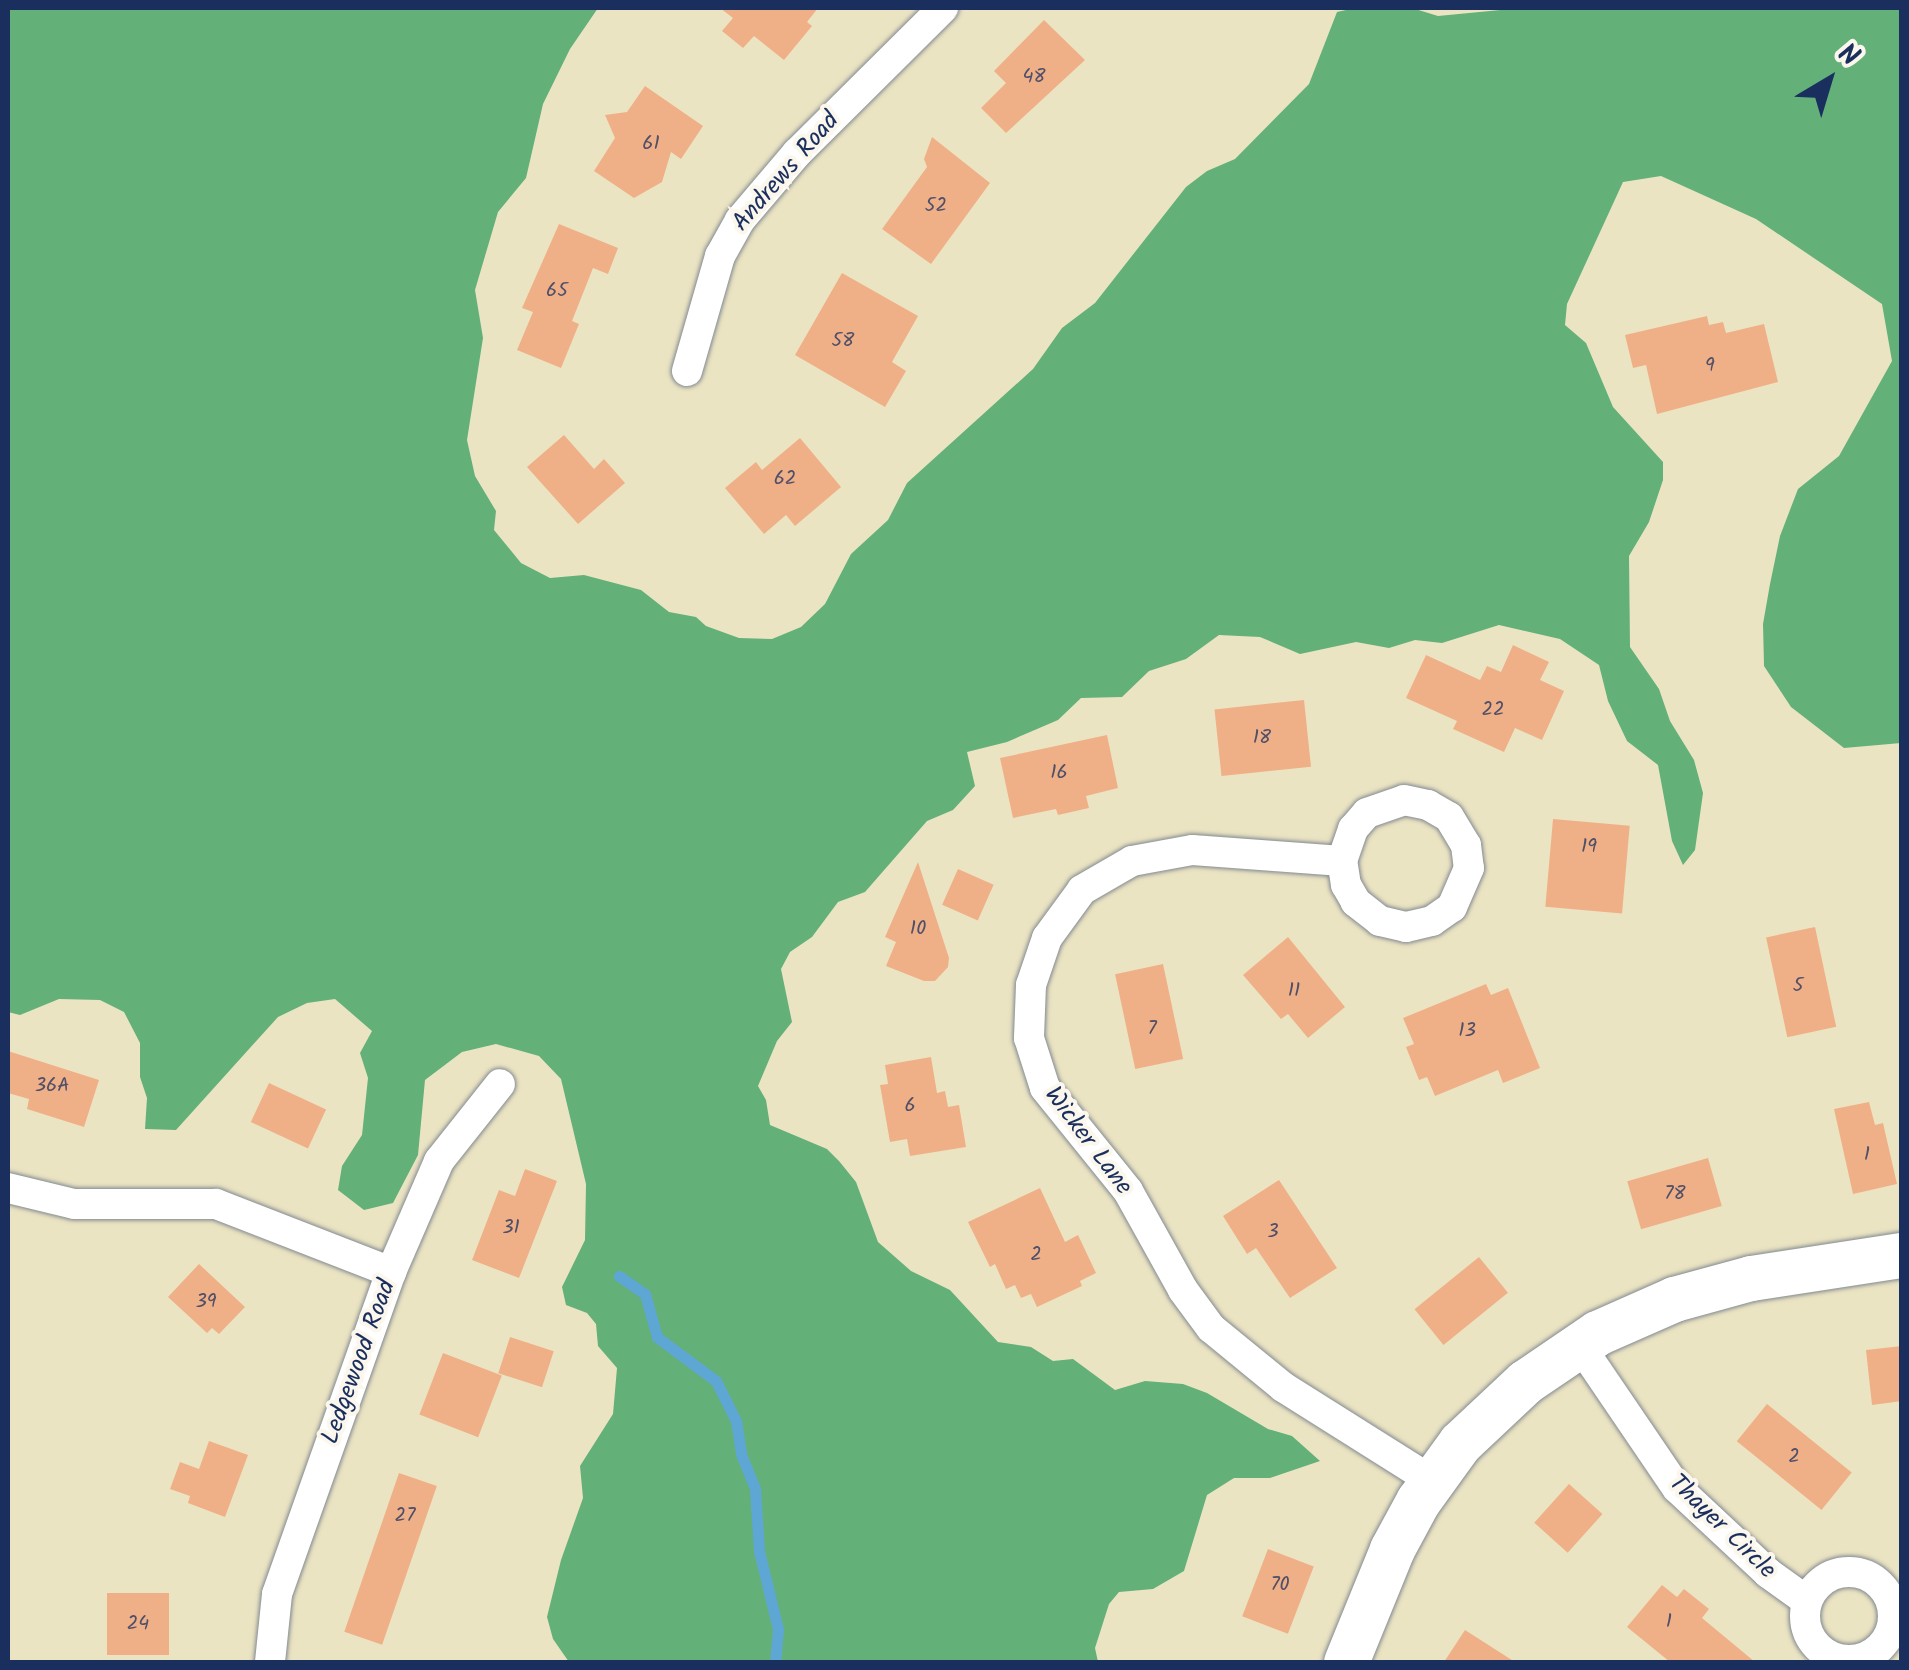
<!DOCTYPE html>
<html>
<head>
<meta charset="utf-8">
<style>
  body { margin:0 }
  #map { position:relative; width:1909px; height:1670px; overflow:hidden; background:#ebe4c3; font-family:Kalam,sans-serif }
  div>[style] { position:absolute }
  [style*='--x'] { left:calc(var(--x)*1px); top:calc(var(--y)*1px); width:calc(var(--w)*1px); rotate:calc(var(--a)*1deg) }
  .forest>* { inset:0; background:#63b079 }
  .stream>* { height:11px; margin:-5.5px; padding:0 5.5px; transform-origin:5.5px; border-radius:5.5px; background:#5ea7d5 }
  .building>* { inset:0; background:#f0b087; transform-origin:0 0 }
  .roads { filter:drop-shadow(0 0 2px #838a90) drop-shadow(0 0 2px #838a90) }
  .street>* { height:30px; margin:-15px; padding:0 15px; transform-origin:15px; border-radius:15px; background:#fff }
  .street>.ring { margin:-15px; padding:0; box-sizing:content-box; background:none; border:30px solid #fff; border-radius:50% }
  .secondary>* { height:45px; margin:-22.5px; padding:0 22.5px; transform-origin:22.5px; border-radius:22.5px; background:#fff }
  span { translate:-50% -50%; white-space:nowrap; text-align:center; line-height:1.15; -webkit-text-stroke:8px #fbf7ec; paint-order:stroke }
  .number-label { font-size:20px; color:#504f68 }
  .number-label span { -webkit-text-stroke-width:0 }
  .street-label { font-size:25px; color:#1b2f5e }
  .frame { position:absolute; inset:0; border:10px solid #1b2f5e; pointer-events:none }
  .north { position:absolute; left:1779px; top:30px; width:100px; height:100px; -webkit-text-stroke:8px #fbf7ec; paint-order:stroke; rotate:38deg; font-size:28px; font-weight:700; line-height:40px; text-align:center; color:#1b2f5e }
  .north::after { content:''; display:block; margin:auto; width:35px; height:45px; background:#1b2f5e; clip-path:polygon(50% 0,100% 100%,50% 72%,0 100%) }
</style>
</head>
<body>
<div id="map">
  <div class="forest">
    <i style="clip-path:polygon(8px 8px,598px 8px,570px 49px,543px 104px,526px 178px,498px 212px,475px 290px,483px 338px,467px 440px,475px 476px,496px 511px,494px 530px,521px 563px,550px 578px,584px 575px,641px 590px,669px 612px,696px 617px,706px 626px,739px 638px,772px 639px,801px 627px,825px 604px,851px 554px,888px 520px,907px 483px,1033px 369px,1062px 328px,1095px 303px,1186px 187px,1207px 171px,1235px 159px,1309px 84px,1337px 12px,1355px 8px,1412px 8px,1438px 16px,1521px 8px,1901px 8px,1901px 743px,1844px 748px,1791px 707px,1764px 666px,1763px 624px,1770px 584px,1780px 536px,1798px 489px,1839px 456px,1892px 361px,1882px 304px,1756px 219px,1661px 176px,1623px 182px,1567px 304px,1565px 325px,1586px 343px,1613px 407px,1663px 462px,1663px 480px,1649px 522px,1629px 556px,1630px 647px,1659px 689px,1670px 721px,1694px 760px,1703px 793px,1695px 850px,1683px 865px,1672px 841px,1658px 765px,1627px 741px,1608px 701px,1599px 665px,1560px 639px,1499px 625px,1442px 643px,1415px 640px,1389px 648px,1356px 642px,1300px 654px,1260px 637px,1219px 635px,1186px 659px,1149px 671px,1122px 697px,1081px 698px,1058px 720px,1007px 742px,967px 752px,975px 786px,953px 810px,927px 821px,865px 892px,838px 902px,812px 937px,790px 952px,781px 969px,792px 1022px,777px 1041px,758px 1086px,766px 1100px,770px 1125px,827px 1149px,839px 1161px,856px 1182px,878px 1242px,911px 1271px,950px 1290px,998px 1342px,1031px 1347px,1053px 1361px,1073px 1359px,1115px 1390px,1145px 1381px,1183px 1384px,1207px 1393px,1268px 1429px,1292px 1436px,1320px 1461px,1270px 1478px,1234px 1478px,1207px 1495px,1184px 1571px,1153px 1589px,1119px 1592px,1109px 1604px,1095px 1648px,1098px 1662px,569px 1662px,553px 1639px,547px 1617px,561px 1560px,583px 1498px,580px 1466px,613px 1414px,617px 1368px,598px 1346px,596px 1324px,587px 1313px,566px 1305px,562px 1287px,585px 1240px,586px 1184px,561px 1079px,539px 1056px,496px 1044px,462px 1052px,425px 1080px,418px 1155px,393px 1203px,364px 1210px,338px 1190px,342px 1166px,362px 1135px,368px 1078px,360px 1053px,372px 1031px,335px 999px,307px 1003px,278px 1017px,176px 1130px,145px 1129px,147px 1098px,140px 1077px,140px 1043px,124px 1012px,100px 1000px,59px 999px,20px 1015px,8px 1012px)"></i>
  </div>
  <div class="stream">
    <i style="--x:619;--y:1276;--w:32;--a:35"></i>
    <i style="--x:645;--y:1294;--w:45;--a:74.4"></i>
    <i style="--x:657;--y:1337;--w:74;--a:36.7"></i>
    <i style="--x:716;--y:1381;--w:45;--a:63.4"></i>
    <i style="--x:736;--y:1421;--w:33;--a:81"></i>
    <i style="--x:741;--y:1454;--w:38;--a:68"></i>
    <i style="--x:755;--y:1489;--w:62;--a:86.3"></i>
    <i style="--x:759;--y:1551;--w:80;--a:76.3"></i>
    <i style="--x:778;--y:1629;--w:33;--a:95"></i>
  </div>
  <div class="building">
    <i style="clip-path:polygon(720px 8px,818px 8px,807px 22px,812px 26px,784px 60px,754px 36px,743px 48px,722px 31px,733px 18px)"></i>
    <i style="clip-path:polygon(1044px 20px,1085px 60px,1006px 133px,981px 108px,1006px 83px,994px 71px)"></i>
    <i style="clip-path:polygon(645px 86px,703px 126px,681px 159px,671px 152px,662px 182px,634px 198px,594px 171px,615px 138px,605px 115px,627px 112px)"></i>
    <i style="clip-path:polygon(932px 137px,990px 183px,931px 264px,882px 229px,927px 167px,924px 159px)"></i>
    <i style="clip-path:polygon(559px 224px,618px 248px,608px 274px,593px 268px,572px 321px,579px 324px,561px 368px,517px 350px,533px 312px,522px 308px)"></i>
    <i style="clip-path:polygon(842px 273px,918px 316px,892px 362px,906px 371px,885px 407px,795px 355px)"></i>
    <i style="clip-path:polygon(1707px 316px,1709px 325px,1723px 322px,1726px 333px,1764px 324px,1778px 382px,1657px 414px,1646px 365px,1633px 368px,1625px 335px)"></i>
    <i style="clip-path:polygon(564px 435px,594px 469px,604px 459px,625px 483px,578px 524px,527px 467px)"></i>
    <i style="clip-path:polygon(800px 438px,841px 487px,795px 526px,786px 515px,764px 534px,725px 488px,756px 462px,762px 470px)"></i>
    <i style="clip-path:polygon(1513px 645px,1549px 662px,1540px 680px,1564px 691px,1542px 740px,1515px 728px,1504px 752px,1453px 729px,1457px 721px,1406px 698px,1426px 655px,1480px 680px,1487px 666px,1501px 672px)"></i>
    <i style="left:1304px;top:700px;width:67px;height:90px;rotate:84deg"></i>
    <i style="clip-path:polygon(1107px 735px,1118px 788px,1086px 796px,1089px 808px,1058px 815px,1056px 809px,1013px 818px,1000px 758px)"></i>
    <i style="left:1553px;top:819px;width:77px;height:88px;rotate:5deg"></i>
    <i style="clip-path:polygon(918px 862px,949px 958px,948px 967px,935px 981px,924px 981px,886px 966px,896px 942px,885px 937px)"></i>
    <i style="left:958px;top:869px;width:39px;height:39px;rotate:24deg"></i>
    <i style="left:1815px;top:927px;width:102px;height:50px;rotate:78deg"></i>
    <i style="clip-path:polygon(1288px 937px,1345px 1007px,1308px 1038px,1288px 1014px,1281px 1019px,1243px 975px)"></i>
    <i style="left:1163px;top:964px;width:97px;height:49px;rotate:78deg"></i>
    <i style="clip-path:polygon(1486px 984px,1491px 995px,1508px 988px,1540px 1068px,1503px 1083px,1498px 1070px,1435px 1096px,1427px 1077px,1419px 1080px,1406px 1047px,1414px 1044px,1403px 1018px)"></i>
    <i style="clip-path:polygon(8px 1051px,99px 1080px,84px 1127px,27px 1109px,29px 1099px,8px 1093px)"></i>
    <i style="clip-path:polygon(931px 1057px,937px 1093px,945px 1091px,948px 1107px,959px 1105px,966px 1147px,910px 1156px,907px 1139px,890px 1142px,880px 1085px,888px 1084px,885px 1065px)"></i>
    <i style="left:269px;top:1083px;width:63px;height:43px;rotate:25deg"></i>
    <i style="clip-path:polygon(1869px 1102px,1875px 1125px,1883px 1123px,1897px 1184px,1853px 1194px,1834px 1109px)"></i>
    <i style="left:1708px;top:1158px;width:50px;height:84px;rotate:74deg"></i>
    <i style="clip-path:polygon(525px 1169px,557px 1181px,519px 1278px,472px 1260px,499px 1190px,515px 1196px)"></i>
    <i style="clip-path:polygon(1279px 1180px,1337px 1268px,1290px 1298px,1256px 1248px,1247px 1254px,1223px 1216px)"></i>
    <i style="clip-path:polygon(1040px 1188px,1065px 1242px,1078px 1235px,1096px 1273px,1080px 1281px,1082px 1286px,1037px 1307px,1031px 1294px,1021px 1298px,1015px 1285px,1006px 1289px,995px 1264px,990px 1267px,968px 1222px)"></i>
    <i style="left:1479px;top:1257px;width:46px;height:83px;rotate:51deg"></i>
    <i style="clip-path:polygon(199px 1264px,245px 1307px,219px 1334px,212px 1328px,207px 1333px,168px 1297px)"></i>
    <i style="left:510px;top:1337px;width:46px;height:38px;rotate:18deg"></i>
    <i style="clip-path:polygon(1902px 1346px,1902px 1401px,1872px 1405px,1866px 1350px)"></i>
    <i style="left:443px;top:1353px;width:63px;height:66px;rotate:21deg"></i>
    <i style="left:1767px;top:1404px;width:109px;height:48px;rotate:39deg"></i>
    <i style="clip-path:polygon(209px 1441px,248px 1455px,225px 1517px,188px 1503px,190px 1496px,170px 1489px,180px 1462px,199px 1469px)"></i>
    <i style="left:399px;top:1473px;width:40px;height:168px;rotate:19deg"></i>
    <i style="left:1569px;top:1484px;width:45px;height:52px;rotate:42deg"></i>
    <i style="left:1268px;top:1549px;width:49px;height:72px;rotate:21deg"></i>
    <i style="clip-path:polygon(1662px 1585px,1677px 1597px,1684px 1589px,1709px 1609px,1702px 1618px,1755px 1662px,1670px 1662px,1627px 1627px)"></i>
    <i style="left:107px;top:1593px;width:62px;height:62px"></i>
    <i style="clip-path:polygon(1465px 1630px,1515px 1662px,1444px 1662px)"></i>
  </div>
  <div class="roads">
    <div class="street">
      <i style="--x:687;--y:371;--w:120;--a:-74"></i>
      <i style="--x:720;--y:256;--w:41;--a:-60.9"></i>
      <i style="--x:740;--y:220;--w:88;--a:-49.6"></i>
      <i style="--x:797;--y:153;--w:206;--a:-44.8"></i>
      <i style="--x:1342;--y:861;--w:34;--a:-71"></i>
      <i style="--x:1353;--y:829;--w:21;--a:-49"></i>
      <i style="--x:1367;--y:813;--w:39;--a:-19"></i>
      <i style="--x:1404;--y:800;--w:25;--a:12"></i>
      <i style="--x:1428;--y:805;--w:24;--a:30"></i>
      <i style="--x:1449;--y:817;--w:33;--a:59"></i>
      <i style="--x:1466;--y:845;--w:23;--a:83"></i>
      <i style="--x:1469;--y:868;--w:43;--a:113.6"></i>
      <i style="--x:1452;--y:907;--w:24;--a:145"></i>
      <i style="--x:1432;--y:921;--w:27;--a:167"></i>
      <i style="--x:1406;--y:927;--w:27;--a:-167"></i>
      <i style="--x:1380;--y:921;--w:31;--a:-142"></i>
      <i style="--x:1356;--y:902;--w:20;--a:-120"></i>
      <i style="--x:1346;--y:885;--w:24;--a:-99"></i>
      <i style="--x:1342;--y:861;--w:150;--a:-175.8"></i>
      <i style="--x:1192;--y:850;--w:61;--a:169.6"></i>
      <i style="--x:1132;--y:861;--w:58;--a:149.9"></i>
      <i style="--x:1082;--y:890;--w:59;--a:126.1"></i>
      <i style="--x:1047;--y:938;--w:50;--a:108.8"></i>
      <i style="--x:1031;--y:985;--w:53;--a:92.2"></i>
      <i style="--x:1029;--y:1038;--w:52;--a:72.3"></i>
      <i style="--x:1045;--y:1088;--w:132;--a:51.1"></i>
      <i style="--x:1128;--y:1191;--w:113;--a:60.9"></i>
      <i style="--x:1183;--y:1290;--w:47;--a:53.6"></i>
      <i style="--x:1211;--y:1328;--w:93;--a:39.3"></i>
      <i style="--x:1283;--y:1387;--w:176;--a:32.2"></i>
      <i style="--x:8;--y:1188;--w:68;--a:13.6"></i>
      <i style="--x:74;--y:1204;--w:142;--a:0"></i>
      <i style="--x:216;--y:1204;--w:188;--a:21.2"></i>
      <i style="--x:1579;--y:1344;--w:174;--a:55.8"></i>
      <i style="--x:1677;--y:1488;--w:125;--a:43"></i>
      <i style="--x:1768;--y:1573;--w:48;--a:35.7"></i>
      <i class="ring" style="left:1805px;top:1572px;width:58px;height:58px"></i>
      <i style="--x:270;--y:1662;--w:68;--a:-84.1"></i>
      <i style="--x:277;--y:1594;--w:342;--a:-70.5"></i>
      <i style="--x:391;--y:1272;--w:121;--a:-66.6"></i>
      <i style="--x:439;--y:1161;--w:98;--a:-51.6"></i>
    </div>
    <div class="secondary">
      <i style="--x:1346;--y:1662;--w:122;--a:-67.8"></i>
      <i style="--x:1392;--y:1549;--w:55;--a:-61.6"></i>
      <i style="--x:1418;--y:1501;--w:72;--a:-54.1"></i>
      <i style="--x:1460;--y:1443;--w:89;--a:-43.2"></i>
      <i style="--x:1525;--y:1382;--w:87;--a:-34.2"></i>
      <i style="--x:1597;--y:1333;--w:84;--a:-23.8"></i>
      <i style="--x:1674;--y:1299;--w:80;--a:-15.3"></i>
      <i style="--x:1751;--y:1278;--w:153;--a:-8.7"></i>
    </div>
  </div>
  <div class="number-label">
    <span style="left:1034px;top:77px">48</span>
    <span style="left:651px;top:144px">61</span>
    <span style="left:936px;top:206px">52</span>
    <span style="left:557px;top:291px">65</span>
    <span style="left:843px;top:341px">58</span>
    <span style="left:1710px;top:366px">9</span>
    <span style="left:785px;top:479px">62</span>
    <span style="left:1493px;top:710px">22</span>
    <span style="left:1262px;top:738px">18</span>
    <span style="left:1059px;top:773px">16</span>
    <span style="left:1589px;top:847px">19</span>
    <span style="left:918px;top:929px">10</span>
    <span style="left:1798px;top:986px">5</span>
    <span style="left:1294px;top:991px">11</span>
    <span style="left:1152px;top:1029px">7</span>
    <span style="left:1467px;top:1031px">13</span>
    <span style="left:52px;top:1086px">36A</span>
    <span style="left:910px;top:1106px">6</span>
    <span style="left:1867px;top:1155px">1</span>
    <span style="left:1675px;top:1194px">78</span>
    <span style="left:511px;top:1228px">31</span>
    <span style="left:1273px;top:1232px">3</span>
    <span style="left:1036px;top:1255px">2</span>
    <span style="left:206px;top:1302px">39</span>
    <span style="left:1794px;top:1457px">2</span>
    <span style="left:405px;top:1516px">27</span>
    <span style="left:1280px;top:1585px">70</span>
    <span style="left:1669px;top:1622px">1</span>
    <span style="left:138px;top:1624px">24</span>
  </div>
  <div class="street-label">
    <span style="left:786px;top:172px;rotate:-49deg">Andrews Road</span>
    <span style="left:1088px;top:1141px;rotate:53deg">Wicker Lane</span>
    <span style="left:359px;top:1362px;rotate:-70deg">Ledgewood Road</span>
    <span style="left:1722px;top:1527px;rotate:44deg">Thayer Circle</span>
  </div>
  <div class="frame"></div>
  <div class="north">N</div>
</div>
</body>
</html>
